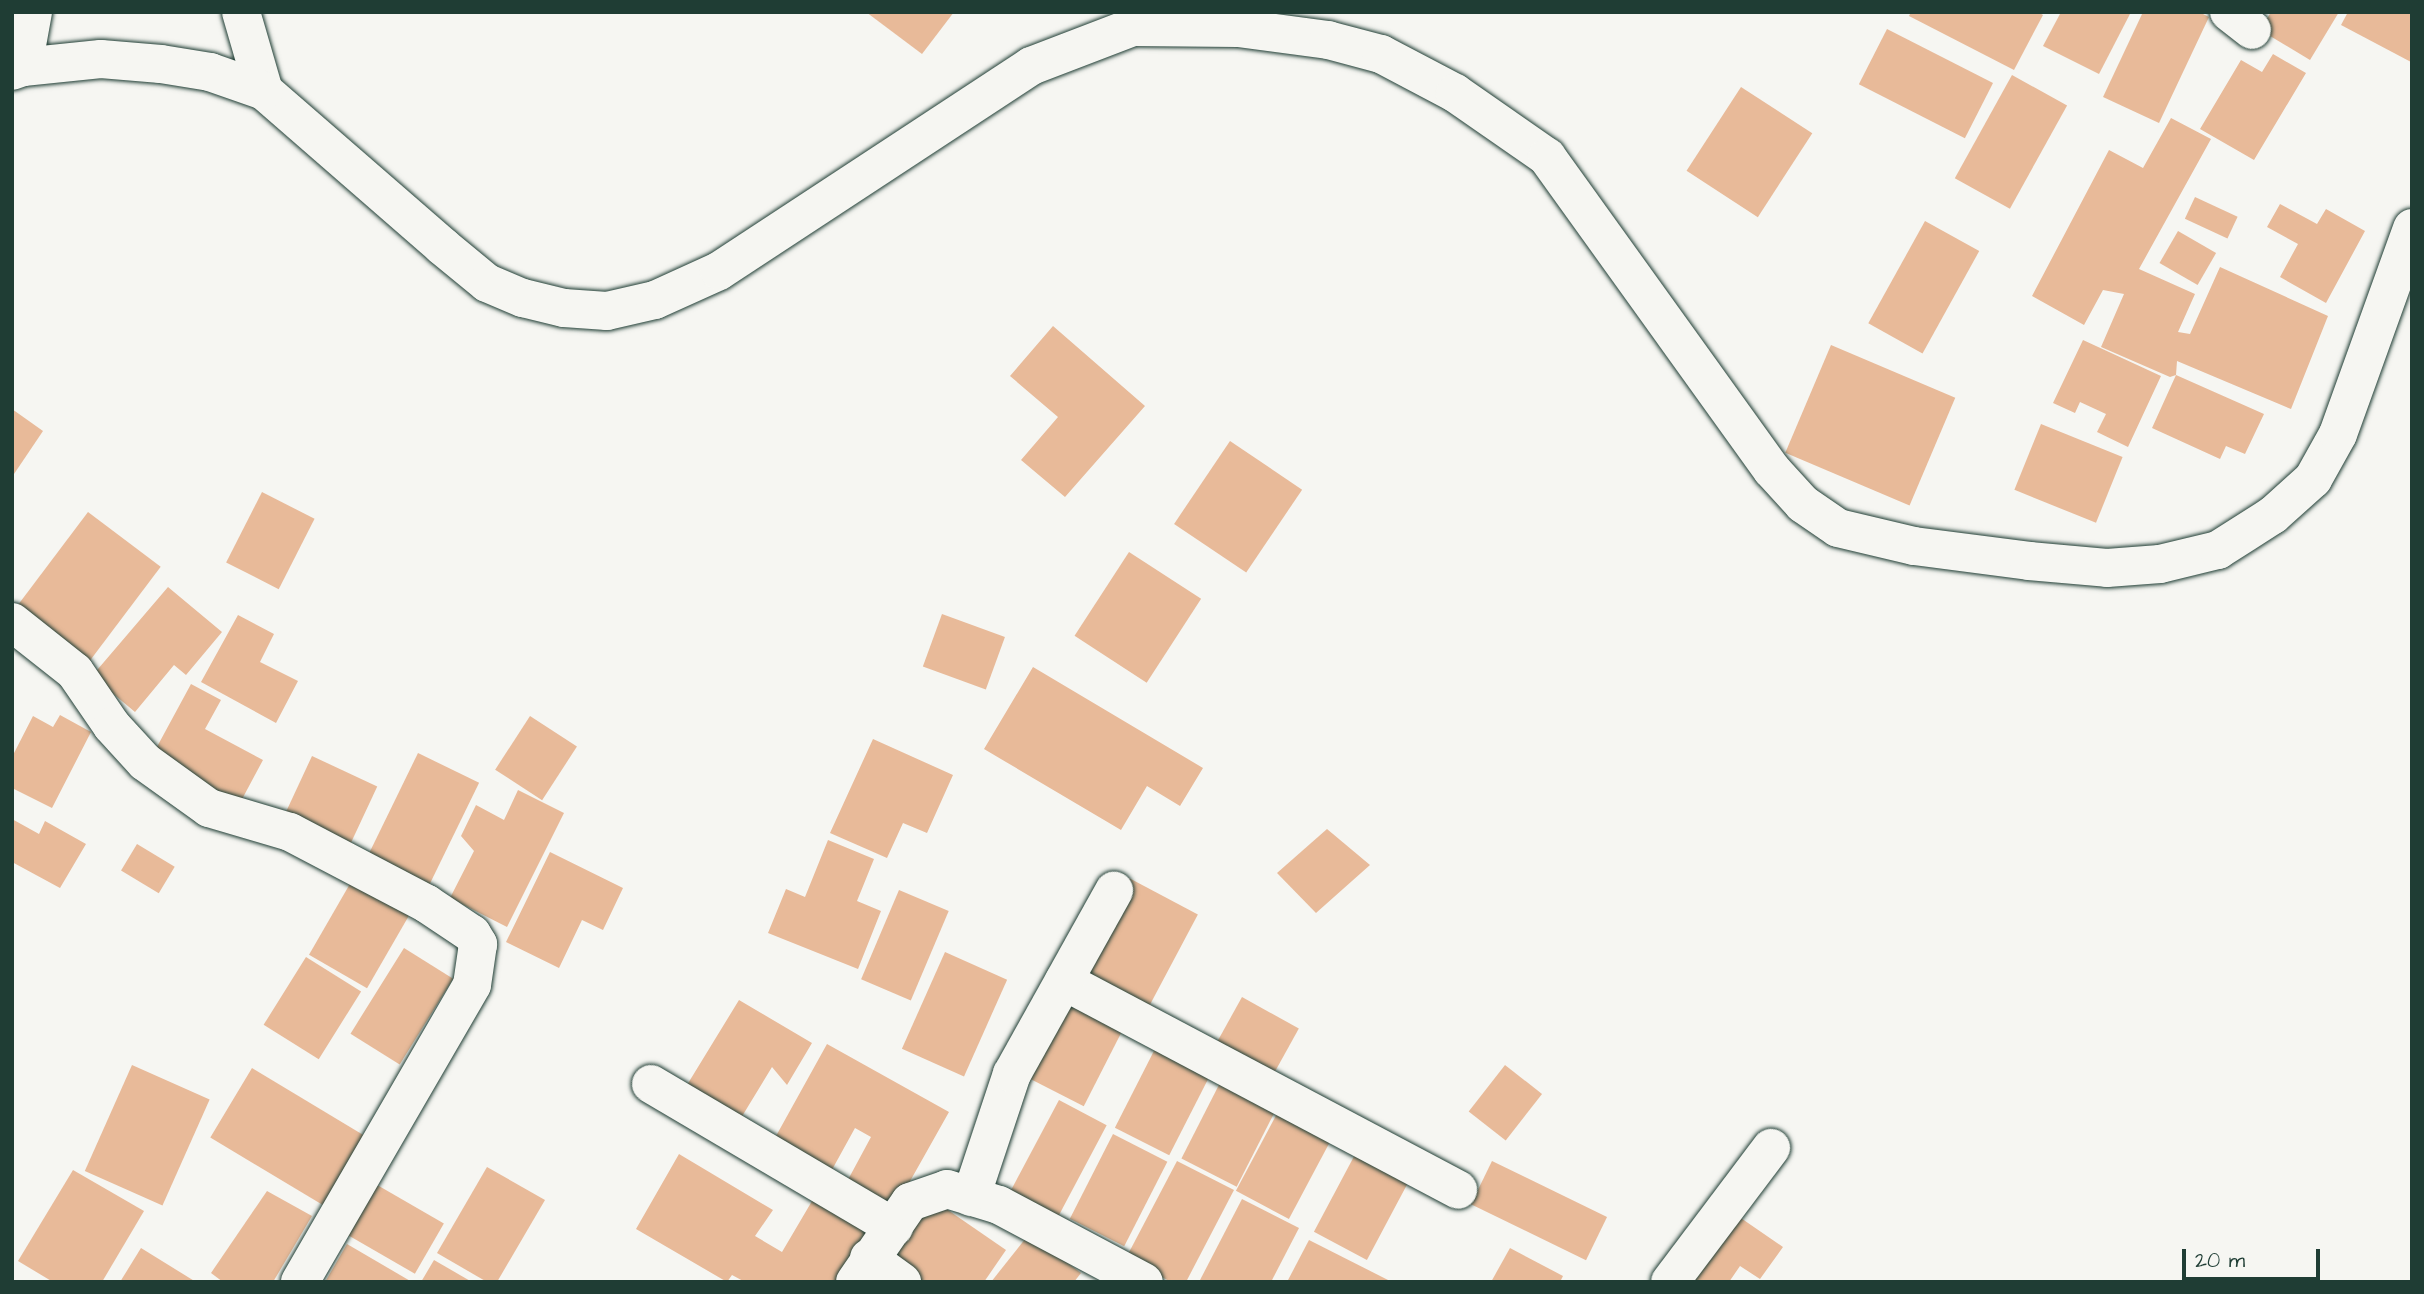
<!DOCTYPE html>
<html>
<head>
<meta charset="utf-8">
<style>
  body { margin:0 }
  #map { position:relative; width:2424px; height:1294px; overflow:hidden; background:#f6f6f2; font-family:"Architects Daughter",sans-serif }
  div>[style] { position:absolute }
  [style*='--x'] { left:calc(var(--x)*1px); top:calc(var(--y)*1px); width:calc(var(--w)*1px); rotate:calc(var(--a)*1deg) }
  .building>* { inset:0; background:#e8ba99; transform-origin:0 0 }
  .roads { filter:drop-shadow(0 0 2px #1f3d34) drop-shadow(0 0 2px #1f3d34) }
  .minor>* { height:38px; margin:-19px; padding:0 19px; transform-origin:19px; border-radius:19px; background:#f6f6f2 }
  span { translate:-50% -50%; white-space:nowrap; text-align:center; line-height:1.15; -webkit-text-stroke:5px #f6f6f2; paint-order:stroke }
  .frame { position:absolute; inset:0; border:14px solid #1f3d34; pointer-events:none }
  .scale { position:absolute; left:2182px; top:1249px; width:138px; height:32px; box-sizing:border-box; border:4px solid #1f3d34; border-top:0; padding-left:9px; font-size:21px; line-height:24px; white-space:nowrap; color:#1f3d34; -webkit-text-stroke:5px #f6f6f2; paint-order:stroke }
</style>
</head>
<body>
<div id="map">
  <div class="building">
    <i style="clip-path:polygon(866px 12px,954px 12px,922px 54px)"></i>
    <i style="clip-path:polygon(1911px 12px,2038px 12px,2043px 15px,2014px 70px,1909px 16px)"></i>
    <i style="clip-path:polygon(2061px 12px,2131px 12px,2099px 74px,2043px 46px)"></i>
    <i style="clip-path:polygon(2143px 12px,2199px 12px,2209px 17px,2159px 123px,2103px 97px)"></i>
    <i style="clip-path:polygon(2271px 12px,2339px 12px,2310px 60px,2260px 30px)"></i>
    <i style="clip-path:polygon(2348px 12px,2412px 12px,2411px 62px,2341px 25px)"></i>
    <i style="left:1887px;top:29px;width:119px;height:62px;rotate:27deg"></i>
    <i style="clip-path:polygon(2273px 54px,2306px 73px,2254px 160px,2200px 129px,2241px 60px,2262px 72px)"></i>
    <i style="left:2012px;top:75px;width:63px;height:118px;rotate:29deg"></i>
    <i style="left:1741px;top:87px;width:85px;height:100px;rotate:33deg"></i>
    <i style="clip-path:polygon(2171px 118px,2211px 139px,2139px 269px,2195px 294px,2178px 332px,2190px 334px,2220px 267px,2328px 316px,2291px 409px,2177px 361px,2176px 375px,2264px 414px,2245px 454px,2226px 446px,2220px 459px,2152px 428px,2176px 375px,2170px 377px,2101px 347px,2124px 294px,2103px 290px,2084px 325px,2032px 296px,2109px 150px,2143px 168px)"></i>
    <i style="left:2195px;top:197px;width:47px;height:24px;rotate:25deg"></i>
    <i style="clip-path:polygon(2280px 204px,2317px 224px,2326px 209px,2365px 231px,2326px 303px,2280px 277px,2298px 244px,2267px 227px)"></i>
    <i style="left:1925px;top:221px;width:62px;height:117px;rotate:29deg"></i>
    <i style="left:2178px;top:231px;width:44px;height:37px;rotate:30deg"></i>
    <i style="clip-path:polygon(1053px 326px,1145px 406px,1065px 497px,1021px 460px,1058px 417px,1010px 376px)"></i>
    <i style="clip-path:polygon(2083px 340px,2161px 376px,2128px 447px,2097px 432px,2106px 414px,2080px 402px,2075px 413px,2053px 403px)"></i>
    <i style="left:1831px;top:345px;width:135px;height:117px;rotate:23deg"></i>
    <i style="clip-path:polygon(12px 409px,43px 431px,12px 477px)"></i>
    <i style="left:2041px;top:424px;width:88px;height:71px;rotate:22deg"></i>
    <i style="left:1230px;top:441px;width:87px;height:100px;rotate:34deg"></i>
    <i style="left:262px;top:492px;width:59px;height:79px;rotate:27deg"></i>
    <i style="left:88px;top:512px;width:91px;height:123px;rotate:37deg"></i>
    <i style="left:1129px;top:552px;width:86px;height:100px;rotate:33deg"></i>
    <i style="clip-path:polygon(168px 587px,222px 632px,186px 675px,174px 665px,135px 712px,92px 676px)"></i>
    <i style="left:942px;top:614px;width:67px;height:56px;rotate:20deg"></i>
    <i style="clip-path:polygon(238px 615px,274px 634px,260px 662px,298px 681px,276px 723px,201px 682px)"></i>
    <i style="clip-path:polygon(1033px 667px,1203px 768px,1180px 806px,1147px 786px,1121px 830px,984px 749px)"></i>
    <i style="clip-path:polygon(191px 684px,221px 700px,205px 729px,263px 760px,240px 803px,152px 756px)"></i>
    <i style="clip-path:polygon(60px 715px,91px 732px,52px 808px,12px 788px,12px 757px,33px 716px,53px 727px)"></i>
    <i style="left:530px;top:716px;width:56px;height:64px;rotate:33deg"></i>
    <i style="clip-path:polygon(873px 739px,953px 775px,927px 833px,903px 823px,887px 858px,830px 833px)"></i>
    <i style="left:418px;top:753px;width:68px;height:121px;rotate:26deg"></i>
    <i style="left:312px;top:756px;width:72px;height:68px;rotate:25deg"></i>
    <i style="clip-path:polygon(518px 790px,564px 813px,507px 927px,450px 898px,474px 851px,461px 836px,476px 805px,504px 820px)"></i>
    <i style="clip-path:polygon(12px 819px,39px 834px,45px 821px,86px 844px,60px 888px,12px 862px)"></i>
    <i style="clip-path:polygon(1327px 829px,1370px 865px,1316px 913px,1277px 873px)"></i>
    <i style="clip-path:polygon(828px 840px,874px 859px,857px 901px,881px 911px,858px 969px,768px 933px,786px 889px,805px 897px)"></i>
    <i style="left:137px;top:844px;width:44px;height:31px;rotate:31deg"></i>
    <i style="clip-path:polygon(550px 852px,623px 888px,603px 930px,582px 920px,559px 968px,506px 942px)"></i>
    <i style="left:1129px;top:878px;width:78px;height:114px;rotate:28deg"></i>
    <i style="left:351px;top:882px;width:67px;height:84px;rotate:30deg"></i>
    <i style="left:899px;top:890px;width:54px;height:97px;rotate:23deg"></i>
    <i style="left:404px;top:948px;width:58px;height:101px;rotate:32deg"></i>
    <i style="left:945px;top:952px;width:68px;height:106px;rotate:24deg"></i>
    <i style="left:306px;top:957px;width:65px;height:80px;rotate:32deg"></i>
    <i style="left:1073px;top:993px;width:61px;height:96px;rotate:27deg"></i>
    <i style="left:1242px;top:997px;width:65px;height:52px;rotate:29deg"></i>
    <i style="clip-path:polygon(739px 1000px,812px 1043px,787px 1085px,772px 1067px,741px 1118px,687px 1085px)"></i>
    <i style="left:1158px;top:1043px;width:61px;height:95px;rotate:27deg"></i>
    <i style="clip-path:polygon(827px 1044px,949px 1112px,891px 1215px,843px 1189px,871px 1137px,855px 1128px,828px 1177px,771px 1145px)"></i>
    <i style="left:132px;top:1065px;width:85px;height:116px;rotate:24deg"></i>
    <i style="left:1505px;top:1065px;width:47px;height:59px;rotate:38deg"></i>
    <i style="left:252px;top:1068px;width:142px;height:81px;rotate:31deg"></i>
    <i style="left:1225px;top:1073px;width:62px;height:96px;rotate:27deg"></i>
    <i style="left:1059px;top:1100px;width:54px;height:106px;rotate:28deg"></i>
    <i style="left:1281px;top:1106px;width:60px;height:96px;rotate:28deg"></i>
    <i style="left:1113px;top:1134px;width:61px;height:95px;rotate:27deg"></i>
    <i style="left:1359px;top:1147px;width:60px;height:96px;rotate:28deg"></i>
    <i style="clip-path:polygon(679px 1154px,773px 1210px,755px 1236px,782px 1252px,815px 1196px,873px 1229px,842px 1282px,745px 1282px,732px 1275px,727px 1282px,636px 1229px)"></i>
    <i style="clip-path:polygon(1177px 1161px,1234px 1190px,1186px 1282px,1171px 1282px,1126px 1258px)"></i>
    <i style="left:1492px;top:1161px;width:128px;height:48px;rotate:26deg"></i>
    <i style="clip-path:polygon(487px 1167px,545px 1200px,497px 1282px,487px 1282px,437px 1253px)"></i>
    <i style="clip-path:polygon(73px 1170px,144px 1211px,102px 1282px,53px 1282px,18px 1261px)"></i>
    <i style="left:372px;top:1182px;width:83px;height:58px;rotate:30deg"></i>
    <i style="clip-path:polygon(267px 1191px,312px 1216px,273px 1282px,223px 1282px,211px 1273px)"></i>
    <i style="clip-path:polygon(929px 1197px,1006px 1250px,984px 1282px,917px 1282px,885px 1260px)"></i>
    <i style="clip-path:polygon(1242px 1199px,1299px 1228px,1271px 1282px,1199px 1282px)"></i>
    <i style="clip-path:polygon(1735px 1214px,1783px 1247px,1760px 1279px,1740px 1266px,1729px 1282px,1688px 1282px)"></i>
    <i style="clip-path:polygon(1029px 1234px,1081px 1273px,1074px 1282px,991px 1282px)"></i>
    <i style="clip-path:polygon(1309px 1240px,1392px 1282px,1287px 1282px)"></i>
    <i style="clip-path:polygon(347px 1244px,412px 1282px,325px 1282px)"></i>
    <i style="clip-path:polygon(141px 1248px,196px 1282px,120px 1282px)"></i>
    <i style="clip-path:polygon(1510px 1248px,1563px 1276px,1560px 1282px,1491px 1282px)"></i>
    <i style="clip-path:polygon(434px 1260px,472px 1282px,421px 1282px)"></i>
  </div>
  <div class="roads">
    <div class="minor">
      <i style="--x:241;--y:12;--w:82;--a:73.8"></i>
      <i style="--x:264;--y:91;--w:236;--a:41"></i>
      <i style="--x:442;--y:246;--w:58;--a:39.4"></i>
      <i style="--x:487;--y:283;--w:39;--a:23"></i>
      <i style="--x:523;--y:298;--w:42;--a:13.7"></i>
      <i style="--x:564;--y:308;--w:43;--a:4"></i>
      <i style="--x:607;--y:311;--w:49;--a:-12.9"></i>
      <i style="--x:655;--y:300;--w:70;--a:-24.4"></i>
      <i style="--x:719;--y:271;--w:373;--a:-33.3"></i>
      <i style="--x:1031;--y:66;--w:109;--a:-20.9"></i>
      <i style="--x:1133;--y:27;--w:105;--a:0.5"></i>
      <i style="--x:1238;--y:28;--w:91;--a:7.6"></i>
      <i style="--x:1328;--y:40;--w:55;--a:14.8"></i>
      <i style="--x:1381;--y:54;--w:84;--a:27.8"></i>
      <i style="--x:1455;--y:93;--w:112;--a:34.8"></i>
      <i style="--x:1547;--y:157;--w:385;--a:54.3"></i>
      <i style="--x:1772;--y:470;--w:46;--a:47.6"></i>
      <i style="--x:1803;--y:504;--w:42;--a:34.4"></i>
      <i style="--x:1838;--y:528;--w:78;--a:13.3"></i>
      <i style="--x:1914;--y:546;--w:116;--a:7.4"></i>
      <i style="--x:2029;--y:561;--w:78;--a:5.1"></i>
      <i style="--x:2107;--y:568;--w:53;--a:-4.3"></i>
      <i style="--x:2160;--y:564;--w:60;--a:-13.6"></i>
      <i style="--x:2218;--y:550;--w:65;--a:-32.5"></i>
      <i style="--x:2273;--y:515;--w:54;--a:-42"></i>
      <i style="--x:2313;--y:479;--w:51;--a:-60.9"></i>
      <i style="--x:2338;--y:434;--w:219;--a:-70.2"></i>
      <i style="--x:2229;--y:12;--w:29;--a:38"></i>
      <i style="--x:23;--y:67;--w:78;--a:-5.9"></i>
      <i style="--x:101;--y:59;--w:60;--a:4.8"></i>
      <i style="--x:161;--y:64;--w:50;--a:9.3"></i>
      <i style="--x:210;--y:72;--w:57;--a:19.4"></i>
      <i style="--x:12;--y:71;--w:12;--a:-20"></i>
      <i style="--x:23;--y:67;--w:56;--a:-79.7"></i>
      <i style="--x:12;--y:622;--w:80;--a:38.4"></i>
      <i style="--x:75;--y:672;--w:65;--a:55.6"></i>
      <i style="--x:112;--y:726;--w:49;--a:47.5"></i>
      <i style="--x:145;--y:762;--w:79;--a:35.7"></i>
      <i style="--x:209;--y:808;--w:84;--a:16.5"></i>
      <i style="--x:290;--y:832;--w:155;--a:27.7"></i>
      <i style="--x:427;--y:904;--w:54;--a:33.7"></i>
      <i style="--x:472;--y:934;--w:12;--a:59"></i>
      <i style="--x:478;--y:944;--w:41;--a:98.3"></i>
      <i style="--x:472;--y:985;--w:343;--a:120.1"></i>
      <i style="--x:1064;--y:981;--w:446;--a:27.9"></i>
      <i style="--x:651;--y:1084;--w:282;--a:30.5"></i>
      <i style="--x:971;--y:1197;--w:130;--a:-71.6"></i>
      <i style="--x:1012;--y:1074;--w:210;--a:-60.9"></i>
      <i style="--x:869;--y:1258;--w:41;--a:36"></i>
      <i style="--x:855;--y:1282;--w:97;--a:-55.5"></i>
      <i style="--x:910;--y:1202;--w:39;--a:-19"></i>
      <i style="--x:947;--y:1189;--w:54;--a:17.1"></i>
      <i style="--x:999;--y:1205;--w:164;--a:28"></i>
      <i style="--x:1670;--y:1282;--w:168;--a:-53"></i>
    </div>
  </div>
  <div class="frame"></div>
  <div class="scale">20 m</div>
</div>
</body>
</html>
